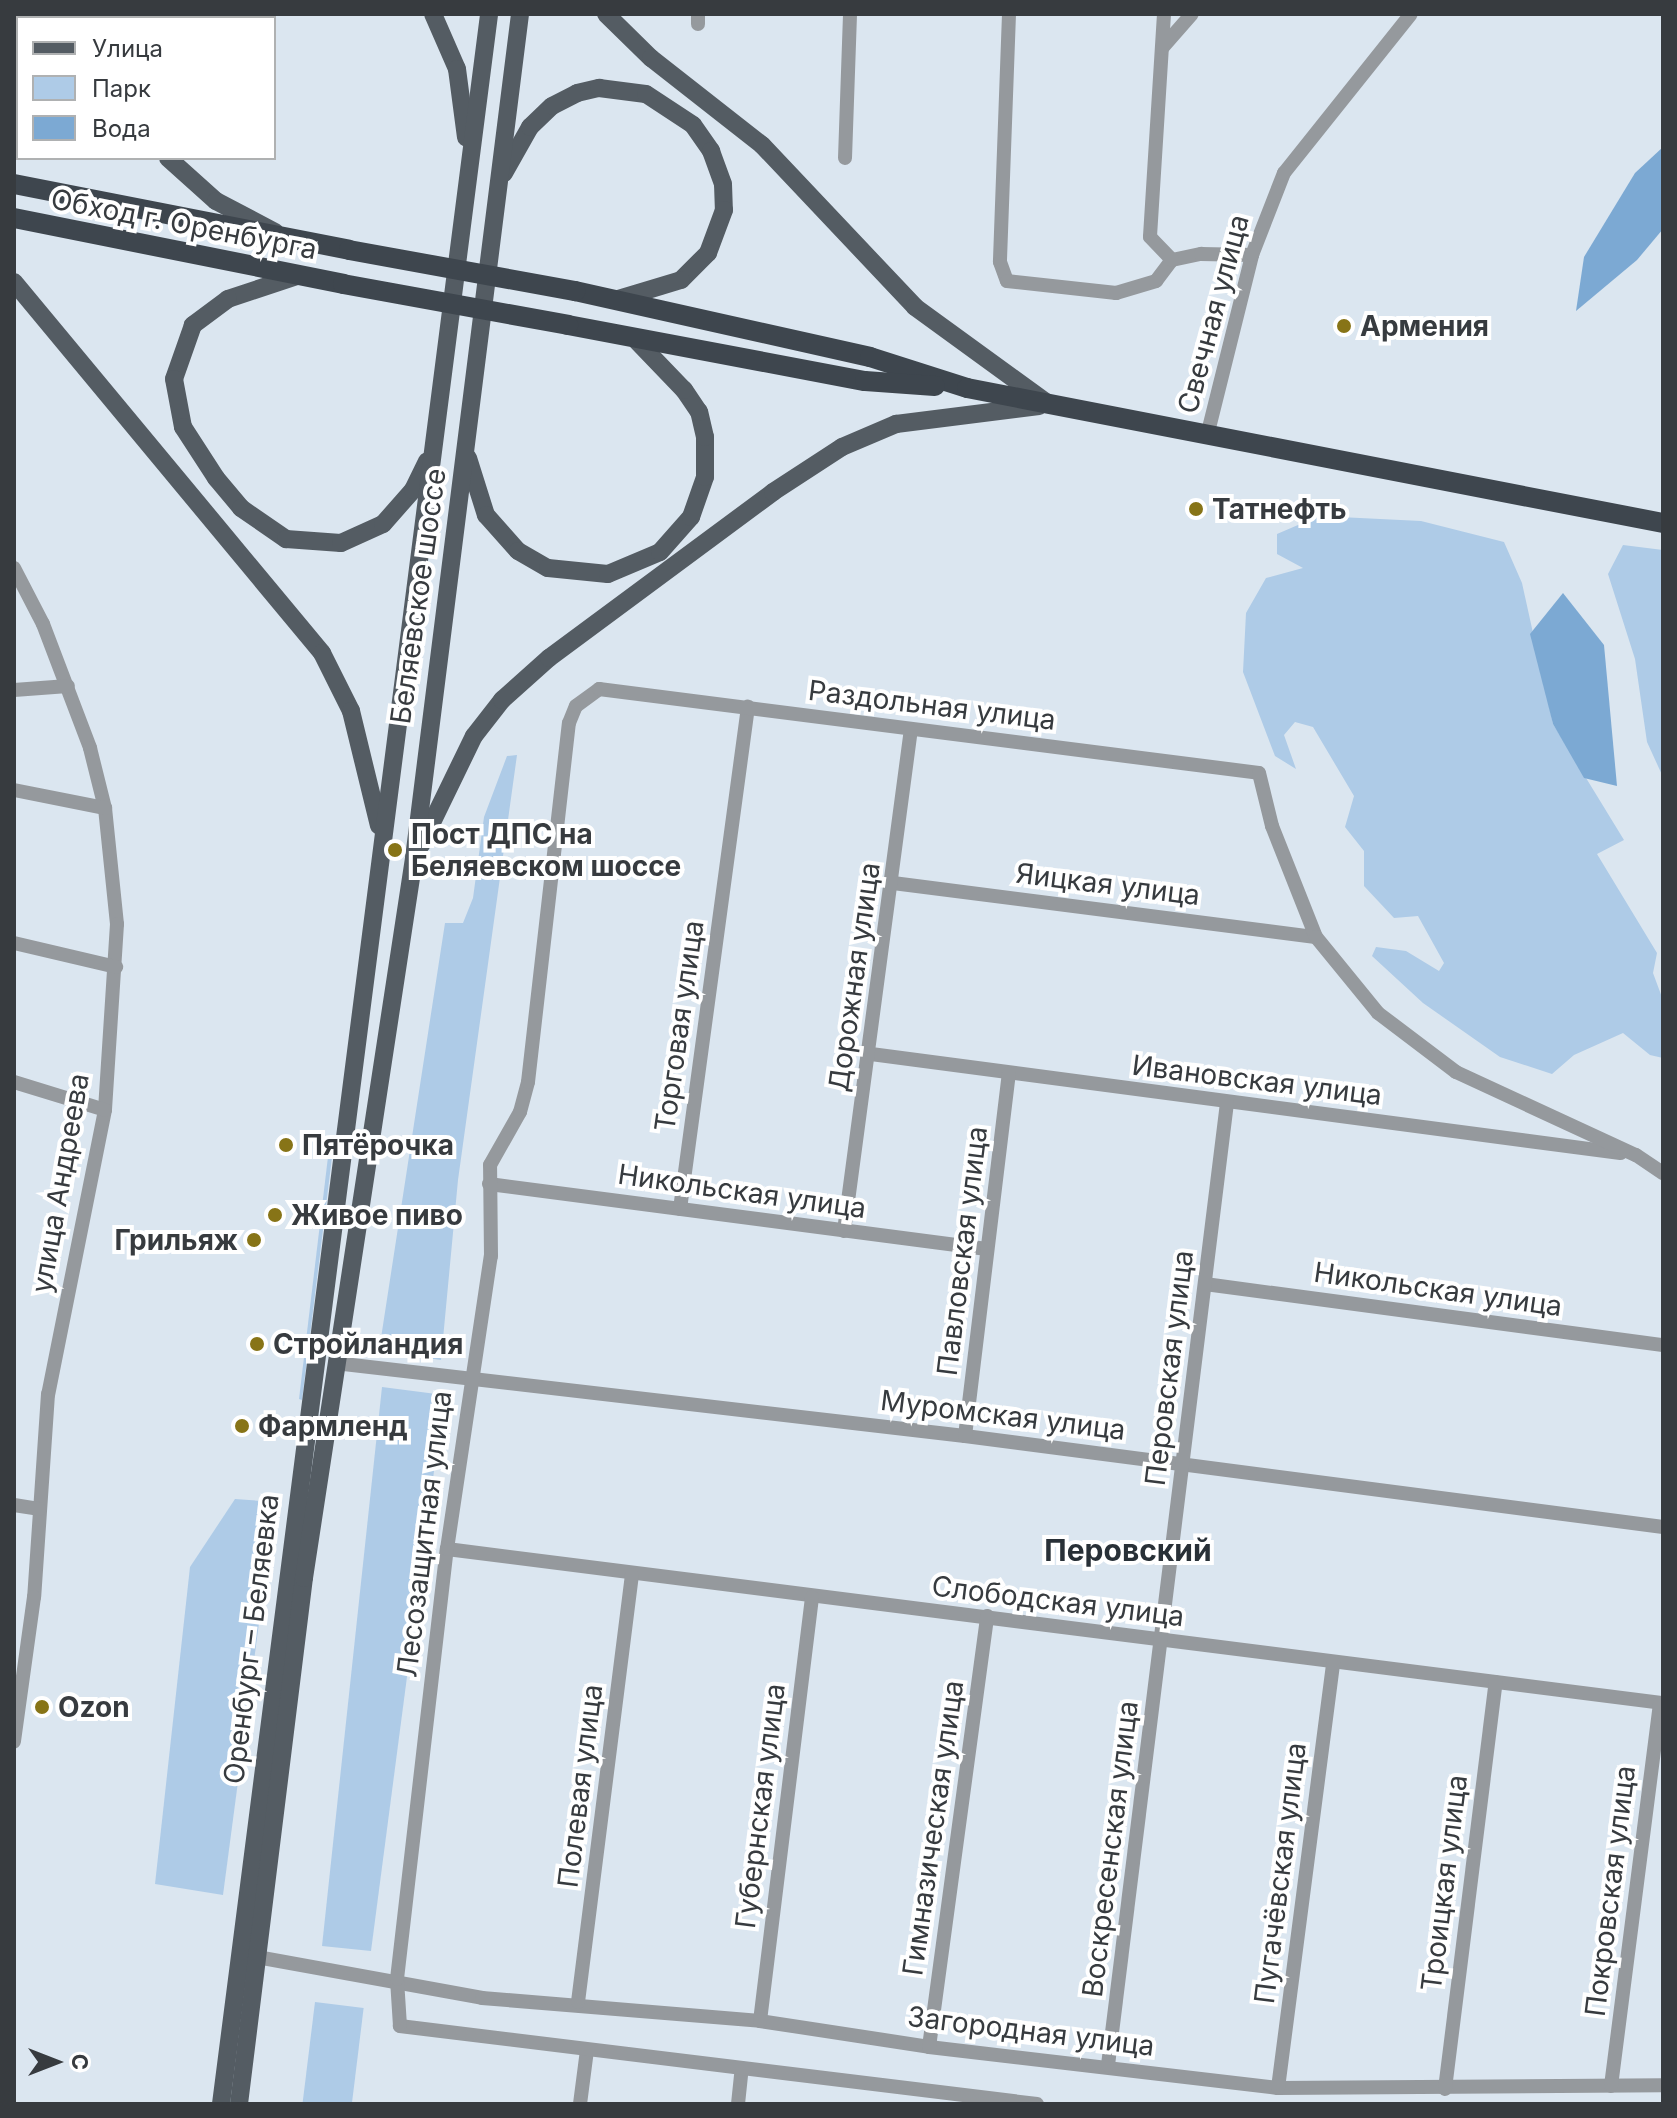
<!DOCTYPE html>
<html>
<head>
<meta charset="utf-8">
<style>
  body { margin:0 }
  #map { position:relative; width:1677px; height:2118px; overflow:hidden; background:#dbe6f0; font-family:Inter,sans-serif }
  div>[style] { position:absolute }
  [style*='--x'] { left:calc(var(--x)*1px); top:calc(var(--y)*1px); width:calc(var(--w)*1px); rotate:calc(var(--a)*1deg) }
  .green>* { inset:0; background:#aecbe7; transform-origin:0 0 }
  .water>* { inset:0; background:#7ca9d3 }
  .minor>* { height:14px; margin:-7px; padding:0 7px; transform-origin:7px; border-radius:7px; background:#95999d }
  .major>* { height:18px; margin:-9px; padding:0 9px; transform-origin:9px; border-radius:9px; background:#545c63 }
  .highway>* { height:20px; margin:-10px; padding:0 10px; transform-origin:10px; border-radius:10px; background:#3e464e }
  .highway-bridge>* { height:20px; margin:-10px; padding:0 10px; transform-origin:10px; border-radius:10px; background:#3e464e }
  .dots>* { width:22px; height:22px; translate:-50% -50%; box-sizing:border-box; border:4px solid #fff; border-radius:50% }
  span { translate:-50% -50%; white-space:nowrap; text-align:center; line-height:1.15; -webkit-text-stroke:8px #fff; paint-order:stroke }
  .street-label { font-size:28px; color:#373b3f }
  .poi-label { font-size:28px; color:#373b3f; font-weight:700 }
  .left { translate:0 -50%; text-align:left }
  .right { translate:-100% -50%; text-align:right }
  .neighbourhood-label { font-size:30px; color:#283037; font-weight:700 }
  .frame { position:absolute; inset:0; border:16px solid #373b3f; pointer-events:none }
  .legend { position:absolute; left:16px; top:16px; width:260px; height:144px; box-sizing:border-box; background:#fff; border:2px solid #afb1b2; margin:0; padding:10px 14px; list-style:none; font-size:24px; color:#373b3f }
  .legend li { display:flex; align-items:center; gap:16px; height:40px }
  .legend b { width:40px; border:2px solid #afb1b2 }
  .north { position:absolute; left:16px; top:2022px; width:80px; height:80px; -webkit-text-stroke:6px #fff; paint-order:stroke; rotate:90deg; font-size:22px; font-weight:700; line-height:32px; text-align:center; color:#373b3f }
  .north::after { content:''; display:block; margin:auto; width:28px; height:36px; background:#373b3f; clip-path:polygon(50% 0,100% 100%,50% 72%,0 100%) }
</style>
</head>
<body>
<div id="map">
  <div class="green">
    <i style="clip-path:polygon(1319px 516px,1421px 521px,1504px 542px,1522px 583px,1553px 724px,1624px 840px,1597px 854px,1657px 953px,1653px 973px,1663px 1000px,1663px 1058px,1650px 1055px,1623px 1033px,1574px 1055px,1552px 1074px,1500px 1057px,1423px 1003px,1372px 956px,1376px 947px,1406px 951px,1439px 971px,1444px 963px,1418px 916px,1394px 918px,1364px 886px,1364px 851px,1345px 827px,1354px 796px,1313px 727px,1295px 722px,1284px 735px,1296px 769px,1275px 756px,1243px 672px,1246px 613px,1266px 578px,1303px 568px,1277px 554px,1277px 534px)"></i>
    <i style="clip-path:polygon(1623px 545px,1663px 550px,1663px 777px,1647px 742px,1635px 659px,1608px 574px)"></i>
    <i style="clip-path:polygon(517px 755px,458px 1180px,441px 1360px,379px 1351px,445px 923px,463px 923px,473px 898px,484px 817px,507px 756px)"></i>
    <i style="clip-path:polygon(330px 1140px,334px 1141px,302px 1400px,299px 1399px)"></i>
    <i style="clip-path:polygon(382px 1387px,444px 1395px,371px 1951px,322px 1946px)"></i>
    <i style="clip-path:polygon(235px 1499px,275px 1502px,223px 1895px,155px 1884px,190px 1567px)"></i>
    <i style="left:315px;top:2002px;width:49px;height:103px;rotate:7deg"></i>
  </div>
  <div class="water">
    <i style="clip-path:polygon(1663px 147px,1663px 229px,1637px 260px,1576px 311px,1584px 257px,1635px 173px)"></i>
    <i style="clip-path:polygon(1563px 593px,1604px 645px,1617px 786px,1584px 778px,1553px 724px,1530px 634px)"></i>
  </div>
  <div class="minor">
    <i style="--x:698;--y:14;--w:10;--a:90"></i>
    <i style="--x:1009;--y:14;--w:248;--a:92.1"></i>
    <i style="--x:1000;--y:262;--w:20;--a:70"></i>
    <i style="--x:1007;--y:281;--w:110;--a:6.3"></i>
    <i style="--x:1116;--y:293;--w:42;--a:-16.7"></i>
    <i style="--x:1156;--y:281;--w:26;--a:-53"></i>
    <i style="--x:1172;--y:260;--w:30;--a:-12"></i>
    <i style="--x:1201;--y:254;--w:51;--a:1.1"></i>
    <i style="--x:1164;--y:14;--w:223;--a:93.6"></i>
    <i style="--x:1150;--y:237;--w:32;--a:46"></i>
    <i style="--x:1162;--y:48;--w:45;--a:-48.6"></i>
    <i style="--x:845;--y:158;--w:144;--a:-88"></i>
    <i style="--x:1207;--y:436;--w:187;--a:-76"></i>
    <i style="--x:1252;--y:255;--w:88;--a:-68.7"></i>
    <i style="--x:1284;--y:173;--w:203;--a:-51.4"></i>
    <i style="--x:14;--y:568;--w:63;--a:62.6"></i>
    <i style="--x:43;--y:624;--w:133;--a:69.2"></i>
    <i style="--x:90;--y:748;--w:62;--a:76"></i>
    <i style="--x:105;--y:808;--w:117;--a:84.1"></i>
    <i style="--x:117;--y:924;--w:186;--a:93.7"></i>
    <i style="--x:105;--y:1110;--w:290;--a:101.3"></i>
    <i style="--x:48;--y:1394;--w:203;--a:93.9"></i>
    <i style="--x:34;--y:1597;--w:146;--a:97.9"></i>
    <i style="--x:14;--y:690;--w:54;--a:-4.2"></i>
    <i style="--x:14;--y:790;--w:93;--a:11.2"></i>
    <i style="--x:893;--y:883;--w:426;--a:7.3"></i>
    <i style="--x:14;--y:943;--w:105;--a:13.2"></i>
    <i style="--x:871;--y:1054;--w:756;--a:7.53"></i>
    <i style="--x:14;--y:1082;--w:95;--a:17.1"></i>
    <i style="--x:489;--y:1184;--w:502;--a:7.44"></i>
    <i style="--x:680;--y:1209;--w:507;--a:-82.29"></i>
    <i style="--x:844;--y:1231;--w:506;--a:-82.4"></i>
    <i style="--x:1205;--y:1284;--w:462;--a:7.6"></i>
    <i style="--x:335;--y:1363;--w:634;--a:6.61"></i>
    <i style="--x:965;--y:1436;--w:704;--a:7.43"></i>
    <i style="--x:965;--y:1436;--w:365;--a:-83.1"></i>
    <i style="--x:14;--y:1505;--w:25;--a:9"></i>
    <i style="--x:447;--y:1549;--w:1226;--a:7.22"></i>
    <i style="--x:257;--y:1957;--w:229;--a:10.3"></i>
    <i style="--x:482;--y:1998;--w:279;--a:4.7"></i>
    <i style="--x:760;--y:2021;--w:171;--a:8.7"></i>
    <i style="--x:929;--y:2047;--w:351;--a:6.7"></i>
    <i style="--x:1278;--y:2088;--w:385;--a:-0.4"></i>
    <i style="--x:578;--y:2002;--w:430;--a:-82.8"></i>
    <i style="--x:760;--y:2021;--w:427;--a:-83"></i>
    <i style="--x:929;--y:2047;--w:435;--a:-82.3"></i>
    <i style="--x:1108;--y:2065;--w:969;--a:-82.95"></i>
    <i style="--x:1611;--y:2086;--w:386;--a:-82.7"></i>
    <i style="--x:1278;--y:2088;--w:429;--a:-82.6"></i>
    <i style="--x:1445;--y:2089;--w:410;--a:-82.9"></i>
    <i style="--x:580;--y:2104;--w:54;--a:-82.6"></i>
    <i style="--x:738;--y:2104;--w:36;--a:-84"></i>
    <i style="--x:1037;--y:2104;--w:642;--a:-173.02"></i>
    <i style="--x:400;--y:2026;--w:47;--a:-93.7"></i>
    <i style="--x:397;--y:1979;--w:433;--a:-83.4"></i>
    <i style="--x:447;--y:1549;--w:296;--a:-81.5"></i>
    <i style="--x:491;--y:1256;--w:91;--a:-90.6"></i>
    <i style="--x:490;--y:1165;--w:61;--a:-60.5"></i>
    <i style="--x:520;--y:1112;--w:31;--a:-75"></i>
    <i style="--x:528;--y:1082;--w:361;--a:-83.5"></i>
    <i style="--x:569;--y:723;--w:18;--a:-68"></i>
    <i style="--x:576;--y:706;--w:29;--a:-36"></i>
    <i style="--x:599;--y:689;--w:665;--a:7.25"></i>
    <i style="--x:1259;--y:773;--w:55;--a:76.2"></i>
    <i style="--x:1272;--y:826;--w:119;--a:68.4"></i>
    <i style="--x:1316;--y:937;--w:98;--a:50.8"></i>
    <i style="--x:1378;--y:1013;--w:98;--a:37.1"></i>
    <i style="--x:1456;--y:1072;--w:198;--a:24.8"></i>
    <i style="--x:1636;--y:1155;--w:32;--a:34"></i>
  </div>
  <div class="major">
    <i style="--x:433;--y:14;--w:60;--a:66.4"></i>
    <i style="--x:457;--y:69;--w:69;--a:82.5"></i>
    <i style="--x:606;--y:14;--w:63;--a:44.4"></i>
    <i style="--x:651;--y:58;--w:141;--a:38.1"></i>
    <i style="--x:762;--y:145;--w:223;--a:46.6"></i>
    <i style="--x:915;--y:307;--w:163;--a:36"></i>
    <i style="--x:50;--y:18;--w:8;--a:-30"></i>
    <i style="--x:154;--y:18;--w:4;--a:-63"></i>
    <i style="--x:14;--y:39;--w:5;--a:-37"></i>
    <i style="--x:168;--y:158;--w:64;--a:41.9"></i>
    <i style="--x:216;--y:201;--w:67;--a:27.7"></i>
    <i style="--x:504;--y:173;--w:53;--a:-60.5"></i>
    <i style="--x:530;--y:127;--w:30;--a:-44"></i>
    <i style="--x:552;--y:106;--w:28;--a:-27"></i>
    <i style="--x:577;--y:93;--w:23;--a:-13"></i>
    <i style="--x:599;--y:88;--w:47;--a:7.3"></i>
    <i style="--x:646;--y:94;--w:56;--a:33.4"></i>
    <i style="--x:693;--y:125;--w:32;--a:55"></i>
    <i style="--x:711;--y:151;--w:35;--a:70"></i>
    <i style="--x:723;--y:184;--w:26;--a:88"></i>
    <i style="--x:724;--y:210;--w:46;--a:110.4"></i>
    <i style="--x:708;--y:253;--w:38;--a:135"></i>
    <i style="--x:681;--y:280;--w:66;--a:163.2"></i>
    <i style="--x:297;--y:276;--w:73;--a:161.6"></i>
    <i style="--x:228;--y:299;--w:44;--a:143.4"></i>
    <i style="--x:193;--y:325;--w:57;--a:109.4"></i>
    <i style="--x:174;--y:379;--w:49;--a:79.4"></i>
    <i style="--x:183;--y:427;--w:61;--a:57.1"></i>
    <i style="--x:216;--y:478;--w:39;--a:50"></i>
    <i style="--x:241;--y:508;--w:55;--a:34.6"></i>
    <i style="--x:286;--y:539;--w:55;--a:4.2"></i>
    <i style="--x:341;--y:543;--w:46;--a:-24.3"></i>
    <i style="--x:383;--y:524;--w:45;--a:-48.6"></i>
    <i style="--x:413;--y:490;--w:32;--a:-64"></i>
    <i style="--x:14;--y:282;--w:482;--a:50.3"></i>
    <i style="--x:322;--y:653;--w:65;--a:63.4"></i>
    <i style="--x:351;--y:711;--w:118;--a:76.3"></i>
    <i style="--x:468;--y:458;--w:60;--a:72.5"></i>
    <i style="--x:486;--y:515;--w:48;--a:48.4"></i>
    <i style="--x:518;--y:551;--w:34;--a:30"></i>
    <i style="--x:548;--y:568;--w:60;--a:5.7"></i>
    <i style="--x:608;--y:574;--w:56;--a:-22.9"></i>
    <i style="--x:660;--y:552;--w:47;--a:-48.5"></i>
    <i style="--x:691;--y:517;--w:42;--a:-70.7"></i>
    <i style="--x:705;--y:477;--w:40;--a:-90"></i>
    <i style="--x:705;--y:437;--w:26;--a:-103"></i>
    <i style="--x:699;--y:412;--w:27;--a:-124"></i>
    <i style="--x:684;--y:390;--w:68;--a:-133.8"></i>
    <i style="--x:421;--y:845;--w:121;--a:-64.1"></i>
    <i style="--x:474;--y:736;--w:46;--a:-52.1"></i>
    <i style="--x:502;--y:700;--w:63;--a:-41.8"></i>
    <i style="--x:549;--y:658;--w:279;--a:-36.5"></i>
    <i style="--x:773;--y:492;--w:82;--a:-33.1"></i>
    <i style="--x:842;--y:447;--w:59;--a:-23.1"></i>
    <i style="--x:896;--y:424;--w:144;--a:-7.2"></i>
    <i style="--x:221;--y:2104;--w:2107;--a:-82.69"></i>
    <i style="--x:239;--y:2104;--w:530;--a:-82.96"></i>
    <i style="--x:304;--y:1578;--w:728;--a:-81.31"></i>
    <i style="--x:414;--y:858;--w:851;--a:-82.84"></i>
  </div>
  <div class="highway">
    <i style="--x:14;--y:184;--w:341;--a:11.1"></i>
    <i style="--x:14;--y:218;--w:336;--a:11.3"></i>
    <i style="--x:575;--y:291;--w:302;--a:12.6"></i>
    <i style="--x:870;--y:357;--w:102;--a:17.7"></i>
    <i style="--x:967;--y:388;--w:709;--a:10.98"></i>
    <i style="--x:568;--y:325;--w:302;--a:10.7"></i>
    <i style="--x:865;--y:381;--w:70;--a:4.1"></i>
  </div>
  <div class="highway-bridge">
    <i style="--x:349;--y:250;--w:230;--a:10.3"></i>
    <i style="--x:343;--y:284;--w:229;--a:10.3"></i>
  </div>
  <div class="dots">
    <i style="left:1344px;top:326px;background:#877417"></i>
    <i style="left:1196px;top:509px;background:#877417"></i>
    <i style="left:395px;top:850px;background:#877417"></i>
    <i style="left:286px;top:1145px;background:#877417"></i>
    <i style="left:275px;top:1215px;background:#877417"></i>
    <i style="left:254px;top:1240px;background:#877417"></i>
    <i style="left:257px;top:1344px;background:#877417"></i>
    <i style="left:242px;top:1426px;background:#877417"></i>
    <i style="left:42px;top:1707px;background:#877417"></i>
  </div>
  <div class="street-label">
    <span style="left:184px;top:224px;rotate:11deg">Обход г. Оренбурга</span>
    <span style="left:1213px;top:314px;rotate:-75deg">Свечная улица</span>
    <span style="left:418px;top:596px;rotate:-82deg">Беляевское шоссе</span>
    <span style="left:932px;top:705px;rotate:7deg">Раздольная улица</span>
    <span style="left:1108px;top:884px;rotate:7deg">Яицкая улица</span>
    <span style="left:854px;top:977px;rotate:-82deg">Дорожная улица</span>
    <span style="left:679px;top:1026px;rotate:-82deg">Торговая улица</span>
    <span style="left:1257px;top:1080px;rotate:7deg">Ивановская улица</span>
    <span style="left:60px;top:1183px;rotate:-80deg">улица Андреева</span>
    <span style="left:742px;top:1191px;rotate:8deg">Никольская улица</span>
    <span style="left:962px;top:1251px;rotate:-83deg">Павловская улица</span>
    <span style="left:1438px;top:1289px;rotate:8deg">Никольская улица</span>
    <span style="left:1169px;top:1368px;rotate:-83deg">Перовская улица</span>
    <span style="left:1003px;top:1415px;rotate:7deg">Муромская улица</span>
    <span style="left:424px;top:1534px;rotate:-83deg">Лесозащитная улица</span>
    <span style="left:1058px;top:1601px;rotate:7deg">Слободская улица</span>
    <span style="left:251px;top:1639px;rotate:-83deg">Оренбург – Беляевка</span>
    <span style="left:580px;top:1786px;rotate:-83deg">Полевая улица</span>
    <span style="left:760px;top:1806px;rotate:-83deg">Губернская улица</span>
    <span style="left:933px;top:1828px;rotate:-82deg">Гимназическая улица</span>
    <span style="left:1110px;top:1849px;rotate:-83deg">Воскресенская улица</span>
    <span style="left:1280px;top:1873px;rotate:-83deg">Пугачёвская улица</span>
    <span style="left:1444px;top:1883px;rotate:-83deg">Троицкая улица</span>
    <span style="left:1610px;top:1891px;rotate:-83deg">Покровская улица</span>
    <span style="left:1031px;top:2031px;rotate:7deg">Загородная улица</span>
  </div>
  <div class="poi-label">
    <span class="left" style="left:1360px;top:326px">Армения</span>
    <span class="left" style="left:1212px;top:509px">Татнефть</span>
    <span class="left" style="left:411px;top:850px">Пост ДПС на<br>Беляевском шоссе</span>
    <span class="left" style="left:302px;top:1145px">Пятёрочка</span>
    <span class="left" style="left:291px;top:1215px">Живое пиво</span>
    <span class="right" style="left:238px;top:1240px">Грильяж</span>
    <span class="left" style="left:273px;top:1344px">Стройландия</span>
    <span class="left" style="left:258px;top:1426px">Фармленд</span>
    <span class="left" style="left:58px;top:1707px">Ozon</span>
  </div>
  <div class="neighbourhood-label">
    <span style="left:1128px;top:1550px">Перовский</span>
  </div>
  <div class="frame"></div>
  <ul class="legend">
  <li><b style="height:10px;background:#545c63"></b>Улица</li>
  <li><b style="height:22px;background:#aecbe7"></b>Парк</li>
  <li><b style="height:22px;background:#7ca9d3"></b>Вода</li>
  </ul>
  <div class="north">С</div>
</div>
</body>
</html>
